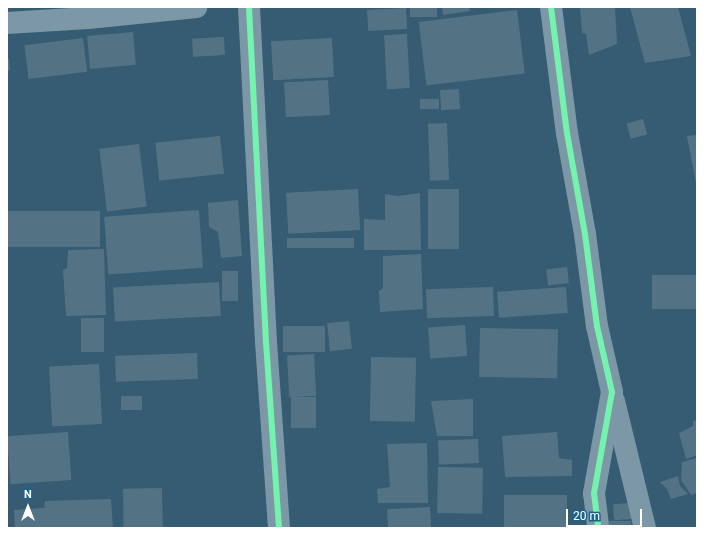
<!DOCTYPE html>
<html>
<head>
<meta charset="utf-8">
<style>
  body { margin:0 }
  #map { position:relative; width:704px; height:535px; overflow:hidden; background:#355c73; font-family:Roboto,sans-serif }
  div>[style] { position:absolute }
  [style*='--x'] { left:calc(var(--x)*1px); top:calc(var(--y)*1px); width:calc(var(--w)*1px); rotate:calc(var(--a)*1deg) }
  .building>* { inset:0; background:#537385; transform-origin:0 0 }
  .minor>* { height:22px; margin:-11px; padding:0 11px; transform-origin:11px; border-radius:11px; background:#7c98a7 }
  .cycleway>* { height:6px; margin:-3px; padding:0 3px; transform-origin:3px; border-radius:3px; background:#73f3ae }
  span { translate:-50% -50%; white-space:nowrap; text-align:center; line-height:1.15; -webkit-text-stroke:4px #1c628c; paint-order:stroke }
  .frame { position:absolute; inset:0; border:8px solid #fff; pointer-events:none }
  .north { position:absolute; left:8px; top:487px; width:40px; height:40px; -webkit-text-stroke:3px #1c628c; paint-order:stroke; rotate:0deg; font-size:11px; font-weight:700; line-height:16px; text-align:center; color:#fff }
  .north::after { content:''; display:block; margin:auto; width:14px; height:18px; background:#fff; clip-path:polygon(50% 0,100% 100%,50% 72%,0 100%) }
  .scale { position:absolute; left:566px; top:509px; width:76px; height:18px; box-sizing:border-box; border:2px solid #fff; border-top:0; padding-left:5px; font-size:12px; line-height:14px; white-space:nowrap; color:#fff; -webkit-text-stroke:3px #1c628c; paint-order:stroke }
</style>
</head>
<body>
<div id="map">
  <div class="building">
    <i style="left:410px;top:7px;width:27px;height:10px"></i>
    <i style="clip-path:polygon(442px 7px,469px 7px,470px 11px,443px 15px)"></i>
    <i style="clip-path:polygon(580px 7px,615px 7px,617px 44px,589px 55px,586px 34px,582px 33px)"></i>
    <i style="clip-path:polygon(630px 7px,678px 7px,691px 56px,645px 63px)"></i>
    <i style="left:406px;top:8px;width:21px;height:39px;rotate:87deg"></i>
    <i style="left:517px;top:10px;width:64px;height:99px;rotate:83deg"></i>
    <i style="left:133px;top:32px;width:33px;height:46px;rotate:85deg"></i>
    <i style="left:407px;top:34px;width:54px;height:23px;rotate:87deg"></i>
    <i style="left:224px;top:37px;width:18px;height:32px;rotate:87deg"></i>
    <i style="left:83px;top:38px;width:34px;height:59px;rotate:83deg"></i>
    <i style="left:332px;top:38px;width:39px;height:61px;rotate:87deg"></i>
    <i style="clip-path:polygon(7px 58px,9px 59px,10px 70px,7px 71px)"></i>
    <i style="left:328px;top:80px;width:35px;height:44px;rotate:87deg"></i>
    <i style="left:459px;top:89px;width:20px;height:19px;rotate:87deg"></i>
    <i style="left:439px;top:99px;width:10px;height:19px;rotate:90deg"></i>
    <i style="left:643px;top:119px;width:16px;height:17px;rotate:75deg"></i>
    <i style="left:447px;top:123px;width:57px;height:19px;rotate:88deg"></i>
    <i style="clip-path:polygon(697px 135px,697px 183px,696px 183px,687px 136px)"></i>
    <i style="left:220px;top:136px;width:38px;height:65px;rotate:84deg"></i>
    <i style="left:139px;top:144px;width:63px;height:40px;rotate:83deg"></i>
    <i style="left:358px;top:189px;width:41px;height:72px;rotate:87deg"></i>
    <i style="left:428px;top:189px;width:31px;height:60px"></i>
    <i style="clip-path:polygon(420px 193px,421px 250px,364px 250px,364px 219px,385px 220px,385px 194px,398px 196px)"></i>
    <i style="clip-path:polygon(238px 200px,242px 256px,221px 258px,218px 232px,209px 227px,208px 203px)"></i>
    <i style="left:199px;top:210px;width:58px;height:95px;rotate:86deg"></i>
    <i style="left:7px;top:211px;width:93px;height:36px"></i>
    <i style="left:354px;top:238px;width:10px;height:67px;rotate:90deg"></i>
    <i style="clip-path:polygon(104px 249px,106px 315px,66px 316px,63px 270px,67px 268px,68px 250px)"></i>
    <i style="clip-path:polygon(421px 254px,423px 309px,380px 312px,379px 291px,383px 288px,383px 256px)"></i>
    <i style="left:567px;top:267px;width:16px;height:21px;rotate:83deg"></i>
    <i style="left:222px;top:271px;width:16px;height:30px"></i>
    <i style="left:697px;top:275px;width:34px;height:45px;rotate:90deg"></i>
    <i style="left:219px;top:282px;width:34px;height:106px;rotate:87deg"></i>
    <i style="left:493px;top:287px;width:29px;height:67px;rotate:88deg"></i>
    <i style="left:566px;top:287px;width:26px;height:69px;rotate:86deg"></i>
    <i style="left:81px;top:318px;width:23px;height:34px"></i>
    <i style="left:349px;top:321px;width:28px;height:22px;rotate:84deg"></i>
    <i style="left:465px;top:325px;width:31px;height:37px;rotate:86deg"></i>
    <i style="left:283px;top:326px;width:42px;height:26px"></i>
    <i style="left:480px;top:328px;width:78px;height:49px;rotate:1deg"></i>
    <i style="left:197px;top:353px;width:26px;height:82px;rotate:88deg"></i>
    <i style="left:314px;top:354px;width:42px;height:27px;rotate:87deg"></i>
    <i style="left:371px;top:357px;width:45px;height:64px;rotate:1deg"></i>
    <i style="left:99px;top:364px;width:60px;height:50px;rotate:87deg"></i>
    <i style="left:142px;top:396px;width:14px;height:21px;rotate:90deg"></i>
    <i style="left:316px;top:397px;width:31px;height:25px;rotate:90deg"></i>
    <i style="clip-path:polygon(473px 399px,473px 436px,437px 436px,431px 401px)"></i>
    <i style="clip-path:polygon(697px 420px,697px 455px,686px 459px,679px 433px,693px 426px,693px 421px)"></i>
    <i style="left:68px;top:432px;width:48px;height:61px;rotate:86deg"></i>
    <i style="clip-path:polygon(557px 432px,559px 458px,572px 460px,572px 476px,505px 477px,502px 436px)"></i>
    <i style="left:478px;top:439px;width:24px;height:40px;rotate:88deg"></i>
    <i style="clip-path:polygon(427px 443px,428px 503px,378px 503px,377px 489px,390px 487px,387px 444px)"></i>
    <i style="clip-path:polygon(697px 458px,697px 493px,691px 495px,681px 480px,682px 462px)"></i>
    <i style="left:438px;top:467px;width:45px;height:46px;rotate:1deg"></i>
    <i style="clip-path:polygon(678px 476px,680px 486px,688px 494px,671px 499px,667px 489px,660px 482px)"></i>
    <i style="left:162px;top:488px;width:40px;height:39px;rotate:89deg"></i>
    <i style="left:567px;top:495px;width:33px;height:63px;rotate:90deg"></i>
    <i style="clip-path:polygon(111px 499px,113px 528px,15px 528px,14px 510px,44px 508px,45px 501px)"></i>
    <i style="left:631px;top:503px;width:16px;height:18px;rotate:86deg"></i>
    <i style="left:430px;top:507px;width:21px;height:43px;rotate:87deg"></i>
    <i style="left:609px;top:521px;width:22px;height:7px"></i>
  </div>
  <div class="minor">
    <i style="--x:249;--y:7;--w:335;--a:87.1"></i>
    <i style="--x:266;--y:342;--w:186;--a:86"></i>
    <i style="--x:551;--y:7;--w:127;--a:82.8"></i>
    <i style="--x:567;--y:133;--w:103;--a:79.9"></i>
    <i style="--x:585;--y:234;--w:93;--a:82.6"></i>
    <i style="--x:597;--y:326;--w:68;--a:77.2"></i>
    <i style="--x:612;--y:392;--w:103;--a:100.1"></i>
    <i style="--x:594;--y:493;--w:35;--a:83"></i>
    <i style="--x:7;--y:23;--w:81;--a:-3.5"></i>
    <i style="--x:88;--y:18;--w:109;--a:-5.8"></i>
    <i style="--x:614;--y:401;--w:131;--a:76.3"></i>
  </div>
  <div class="cycleway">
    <i style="--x:249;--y:7;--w:335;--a:87.1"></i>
    <i style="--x:266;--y:342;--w:186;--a:86"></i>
    <i style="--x:551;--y:7;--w:127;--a:82.8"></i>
    <i style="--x:567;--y:133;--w:103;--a:79.9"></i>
    <i style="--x:585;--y:234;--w:93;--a:82.6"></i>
    <i style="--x:597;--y:326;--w:68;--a:77.2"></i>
    <i style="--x:612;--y:392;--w:103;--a:100.1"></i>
    <i style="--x:594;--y:493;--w:35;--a:83"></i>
  </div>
  <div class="frame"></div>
  <div class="north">N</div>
  <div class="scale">20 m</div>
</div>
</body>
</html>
